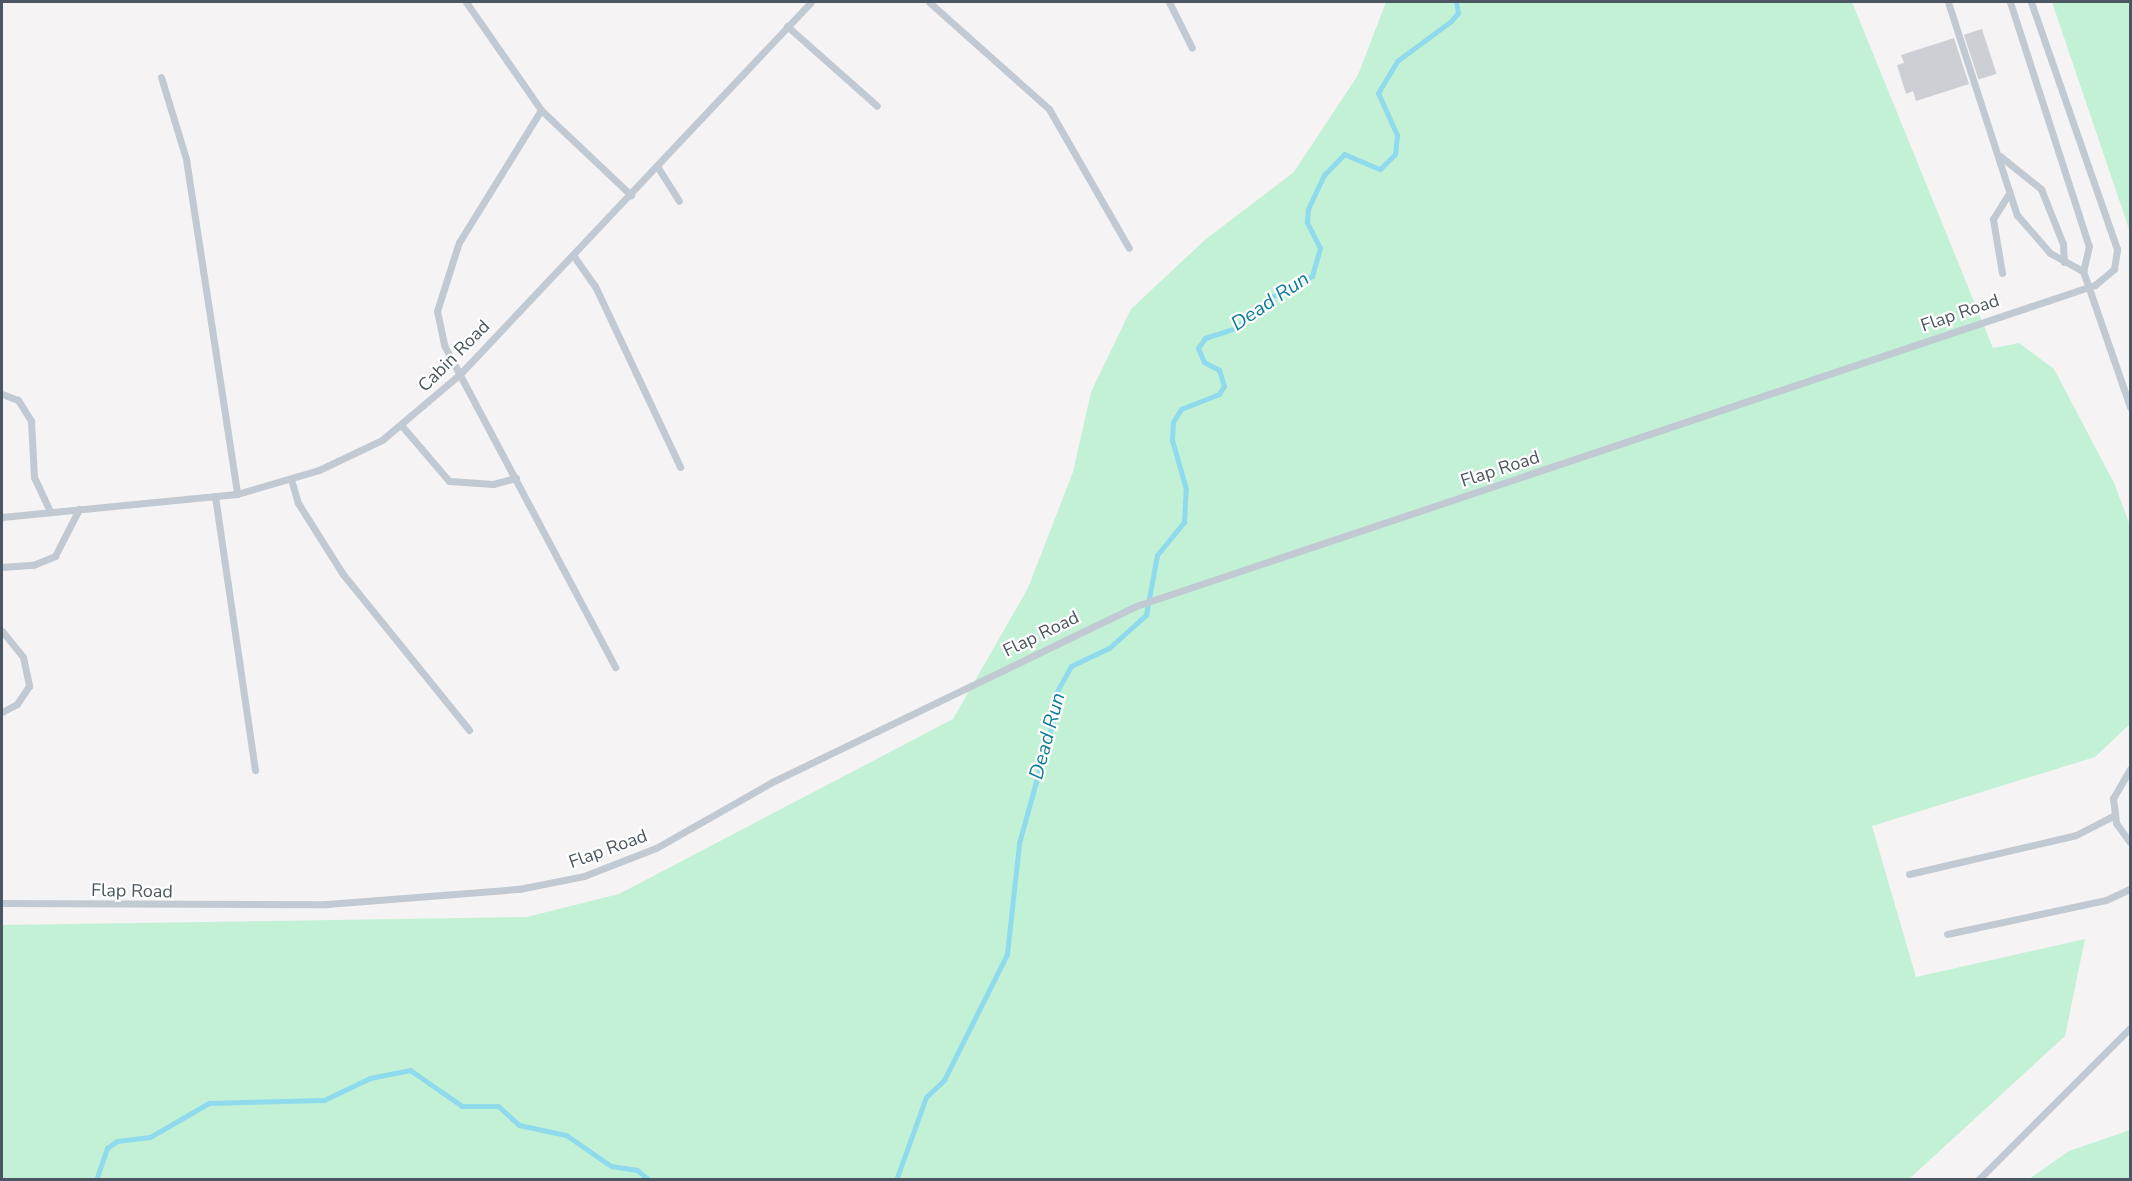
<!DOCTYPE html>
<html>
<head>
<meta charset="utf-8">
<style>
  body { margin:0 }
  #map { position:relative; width:2132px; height:1181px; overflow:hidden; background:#f5f3f3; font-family:"Nunito Sans",sans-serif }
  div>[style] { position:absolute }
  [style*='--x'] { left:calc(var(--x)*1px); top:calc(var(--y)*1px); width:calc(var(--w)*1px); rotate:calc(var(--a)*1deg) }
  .green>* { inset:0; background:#c3f1d5 }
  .stream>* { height:5px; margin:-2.5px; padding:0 2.5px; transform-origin:2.5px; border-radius:2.5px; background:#90daee }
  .building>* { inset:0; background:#cdcfd5; transform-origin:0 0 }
  .service>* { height:7px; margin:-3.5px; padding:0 3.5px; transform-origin:3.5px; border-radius:3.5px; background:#c1cad2 }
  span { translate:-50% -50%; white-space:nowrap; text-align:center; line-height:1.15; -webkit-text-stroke:4.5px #fff; paint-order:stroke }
  .street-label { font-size:18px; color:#4a5661 }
  .water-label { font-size:20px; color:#0c7c9b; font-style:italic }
  .frame { position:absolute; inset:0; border:3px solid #4a5661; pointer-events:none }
</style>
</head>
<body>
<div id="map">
  <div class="green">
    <i style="clip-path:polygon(1386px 2px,1852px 2px,1993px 348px,2019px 343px,2054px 369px,2114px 483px,2130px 525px,2130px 724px,2095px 757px,1872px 826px,1916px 977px,2085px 939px,2065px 1036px,1909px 1179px,2px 1179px,2px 925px,527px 917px,619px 894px,953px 719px,1028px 588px,1073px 472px,1091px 392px,1131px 309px,1206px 239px,1294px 172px,1358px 75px)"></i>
    <i style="clip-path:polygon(2052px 2px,2130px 2px,2130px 232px)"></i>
    <i style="clip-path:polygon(2130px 1130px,2130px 1179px,2029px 1179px,2069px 1151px)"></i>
  </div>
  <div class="stream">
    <i style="--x:96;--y:1180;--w:34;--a:-71"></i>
    <i style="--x:107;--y:1148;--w:12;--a:-35"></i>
    <i style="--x:117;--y:1141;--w:33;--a:-7"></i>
    <i style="--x:150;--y:1137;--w:68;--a:-30"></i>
    <i style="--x:209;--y:1103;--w:115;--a:-1.5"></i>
    <i style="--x:324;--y:1100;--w:51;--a:-25.6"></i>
    <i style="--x:370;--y:1078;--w:41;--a:-11.3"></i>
    <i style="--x:410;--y:1070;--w:63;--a:34.7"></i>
    <i style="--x:462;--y:1106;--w:36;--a:0"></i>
    <i style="--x:498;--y:1106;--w:28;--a:42"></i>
    <i style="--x:519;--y:1125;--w:48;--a:12"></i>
    <i style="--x:566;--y:1135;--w:55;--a:34.6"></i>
    <i style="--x:611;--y:1166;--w:26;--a:9"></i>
    <i style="--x:637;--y:1170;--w:16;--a:40"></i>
    <i style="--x:896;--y:1180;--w:88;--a:-70.1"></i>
    <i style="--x:926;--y:1097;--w:25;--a:-43"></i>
    <i style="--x:944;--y:1080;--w:141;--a:-63.4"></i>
    <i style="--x:1007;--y:954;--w:112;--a:-83.8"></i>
    <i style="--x:1019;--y:843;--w:138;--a:-74.5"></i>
    <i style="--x:1056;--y:710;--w:15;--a:-94"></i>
    <i style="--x:1055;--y:695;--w:33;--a:-61"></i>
    <i style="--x:1071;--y:666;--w:42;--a:-25.3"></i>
    <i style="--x:1109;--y:648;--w:50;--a:-41.7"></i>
    <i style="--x:1146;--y:615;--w:61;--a:-79.6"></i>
    <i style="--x:1157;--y:555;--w:43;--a:-50.7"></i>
    <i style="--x:1184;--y:522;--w:33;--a:-87"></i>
    <i style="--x:1186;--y:489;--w:51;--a:-105.9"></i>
    <i style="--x:1172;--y:440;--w:18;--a:-87"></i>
    <i style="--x:1173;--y:422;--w:15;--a:-58"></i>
    <i style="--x:1181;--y:409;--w:41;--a:-21.5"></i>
    <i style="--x:1219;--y:394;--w:9;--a:-58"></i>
    <i style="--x:1224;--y:386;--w:17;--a:-107"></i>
    <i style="--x:1219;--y:370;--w:17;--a:-152"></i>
    <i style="--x:1204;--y:362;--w:15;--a:-113"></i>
    <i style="--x:1198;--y:348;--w:12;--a:-55"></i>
    <i style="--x:1205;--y:338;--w:32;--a:-18"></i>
    <i style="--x:1235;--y:328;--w:50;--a:-40.1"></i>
    <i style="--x:1273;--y:296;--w:44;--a:-27.1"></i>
    <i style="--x:1312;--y:276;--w:29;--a:-74"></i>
    <i style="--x:1320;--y:248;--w:29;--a:-117"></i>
    <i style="--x:1307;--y:222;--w:13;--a:-86"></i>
    <i style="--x:1308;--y:209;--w:38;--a:-65"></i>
    <i style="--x:1324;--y:175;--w:29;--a:-46"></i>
    <i style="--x:1344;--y:154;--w:39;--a:23"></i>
    <i style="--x:1380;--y:169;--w:21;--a:-45"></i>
    <i style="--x:1395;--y:154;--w:19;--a:-84"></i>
    <i style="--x:1397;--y:135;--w:46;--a:-114.3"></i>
    <i style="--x:1378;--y:93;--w:37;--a:-59"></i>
    <i style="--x:1397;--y:61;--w:67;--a:-36.5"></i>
    <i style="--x:1451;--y:21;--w:11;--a:-49"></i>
    <i style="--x:1458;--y:13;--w:11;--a:-100"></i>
  </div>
  <div class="building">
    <i style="left:1982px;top:29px;width:47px;height:19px;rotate:72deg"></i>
    <i style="clip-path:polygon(1954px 38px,1969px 84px,1916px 101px,1913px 91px,1906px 94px,1897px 65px,1904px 63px,1901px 55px)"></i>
  </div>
  <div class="service">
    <i style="--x:466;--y:2;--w:131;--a:55.2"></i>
    <i style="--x:541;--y:110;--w:124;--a:43.4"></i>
    <i style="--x:929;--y:2;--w:161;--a:41.7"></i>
    <i style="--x:1049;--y:109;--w:160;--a:60.1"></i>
    <i style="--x:1169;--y:2;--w:51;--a:63.4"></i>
    <i style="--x:1948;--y:2;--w:224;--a:72.1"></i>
    <i style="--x:2017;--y:215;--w:50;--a:49"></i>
    <i style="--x:2050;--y:253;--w:38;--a:29"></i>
    <i style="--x:2010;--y:2;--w:256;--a:72.1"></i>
    <i style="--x:2089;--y:246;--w:26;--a:103"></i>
    <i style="--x:787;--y:26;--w:120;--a:41.6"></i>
    <i style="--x:161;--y:77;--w:86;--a:73"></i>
    <i style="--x:186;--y:159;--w:339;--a:81.3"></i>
    <i style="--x:541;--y:110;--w:155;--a:121.8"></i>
    <i style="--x:459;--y:242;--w:72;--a:107.7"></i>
    <i style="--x:437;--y:311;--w:35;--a:78"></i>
    <i style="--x:444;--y:345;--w:365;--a:62"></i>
    <i style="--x:2000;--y:156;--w:53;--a:38.8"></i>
    <i style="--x:2041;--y:189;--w:59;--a:68.2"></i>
    <i style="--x:2063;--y:244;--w:18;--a:87"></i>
    <i style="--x:657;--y:166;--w:41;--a:57.8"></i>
    <i style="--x:573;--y:255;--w:38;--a:55"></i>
    <i style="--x:595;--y:286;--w:200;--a:64.8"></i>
    <i style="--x:2083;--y:271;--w:144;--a:70.9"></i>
    <i style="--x:2002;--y:273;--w:55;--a:-99.5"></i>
    <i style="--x:1993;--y:219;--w:31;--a:-58"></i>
    <i style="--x:2;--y:394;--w:17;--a:21"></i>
    <i style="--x:18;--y:400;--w:25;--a:58"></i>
    <i style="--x:31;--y:421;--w:56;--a:86.9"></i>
    <i style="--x:34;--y:477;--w:38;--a:65"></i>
    <i style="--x:402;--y:426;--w:72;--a:49.5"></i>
    <i style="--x:449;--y:481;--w:44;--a:3.9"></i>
    <i style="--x:493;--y:484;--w:24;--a:-15"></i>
    <i style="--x:291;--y:479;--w:25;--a:74"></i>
    <i style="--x:298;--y:503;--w:83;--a:57.8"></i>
    <i style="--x:342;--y:573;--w:202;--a:51"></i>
    <i style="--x:215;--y:496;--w:277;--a:81.7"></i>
    <i style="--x:2;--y:517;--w:236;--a:-5.6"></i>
    <i style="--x:237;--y:494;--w:85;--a:-16.3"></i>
    <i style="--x:319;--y:470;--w:70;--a:-25.5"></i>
    <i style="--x:382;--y:440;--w:102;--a:-40.2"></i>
    <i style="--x:460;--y:374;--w:511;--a:-46.66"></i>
    <i style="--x:2;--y:567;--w:31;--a:-4"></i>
    <i style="--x:33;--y:565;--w:24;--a:-22"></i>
    <i style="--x:55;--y:556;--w:53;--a:-62.9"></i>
    <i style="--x:2;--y:631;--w:33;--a:51"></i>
    <i style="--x:23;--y:657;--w:30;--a:78"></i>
    <i style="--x:29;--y:686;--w:22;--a:124"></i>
    <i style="--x:17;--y:704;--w:17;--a:152"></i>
    <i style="--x:2130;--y:769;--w:34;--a:120"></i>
    <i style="--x:2113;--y:798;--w:25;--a:83"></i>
    <i style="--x:2116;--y:823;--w:24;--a:54"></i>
    <i style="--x:1909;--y:874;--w:171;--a:-13.1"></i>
    <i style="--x:2076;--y:835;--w:44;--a:-27.1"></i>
    <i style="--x:2;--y:903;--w:325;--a:0.2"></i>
    <i style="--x:327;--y:904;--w:193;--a:-4.5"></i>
    <i style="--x:519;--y:889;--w:66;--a:-11.3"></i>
    <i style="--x:584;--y:876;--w:77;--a:-21.3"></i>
    <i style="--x:656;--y:848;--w:133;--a:-29.6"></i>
    <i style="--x:772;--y:782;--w:404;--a:-25.8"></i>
    <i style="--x:1136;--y:606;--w:1011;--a:-18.51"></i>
    <i style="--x:2095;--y:285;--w:25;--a:-40"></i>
    <i style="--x:2114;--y:269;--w:20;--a:-81"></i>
    <i style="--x:2117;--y:249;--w:262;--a:-109.2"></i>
    <i style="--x:1947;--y:934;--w:163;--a:-12.1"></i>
    <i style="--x:2106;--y:900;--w:26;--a:-25"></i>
    <i style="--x:1978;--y:1180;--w:215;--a:-45"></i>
  </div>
  <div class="street-label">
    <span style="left:1960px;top:313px;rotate:-19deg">Flap Road</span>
    <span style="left:454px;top:356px;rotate:-45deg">Cabin Road</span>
    <span style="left:1500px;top:469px;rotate:-18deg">Flap Road</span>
    <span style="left:1041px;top:634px;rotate:-26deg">Flap Road</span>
    <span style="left:608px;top:849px;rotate:-20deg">Flap Road</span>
    <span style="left:132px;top:891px;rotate:1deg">Flap Road</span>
  </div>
  <div class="water-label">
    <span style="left:1270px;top:301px;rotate:-34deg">Dead Run</span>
    <span style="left:1047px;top:736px;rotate:-75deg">Dead Run</span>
  </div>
  <div class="frame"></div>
</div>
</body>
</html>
